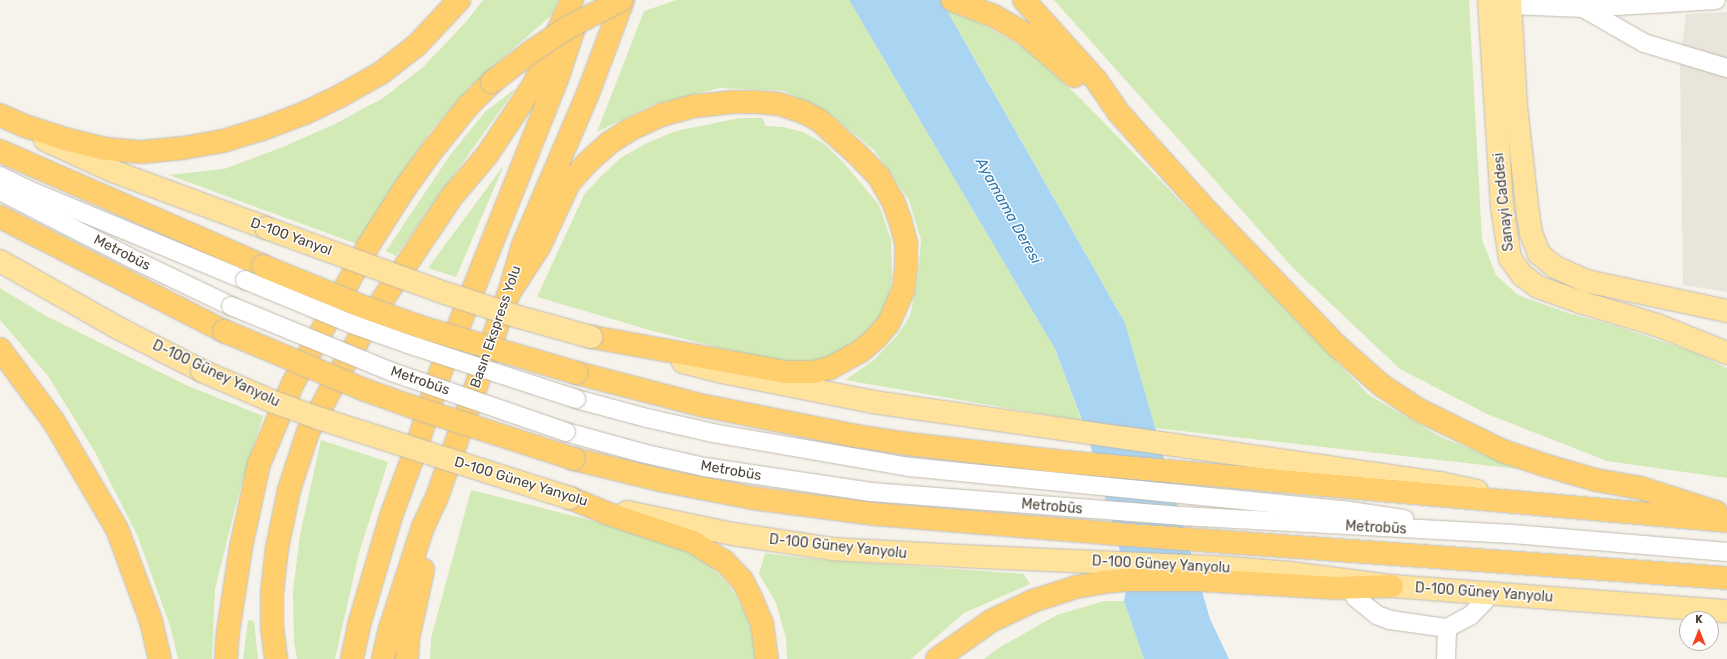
<!DOCTYPE html>
<html>
<head>
<meta charset="utf-8">
<style>
  body { margin:0 }
  #map { position:relative; width:1727px; height:659px; overflow:hidden; background:#f6f3ec; font-family:Rubik,sans-serif }
  div>[style] { position:absolute }
  [style*='--x'] { left:calc(var(--x)*1px); top:calc(var(--y)*1px); width:calc(var(--w)*1px); rotate:calc(var(--a)*1deg) }
  .residential>* { inset:0; background:#eae5da }
  .green>* { inset:0; background:#d2eab5 }
  .water>* { inset:0; background:#a9d4f2 }
  .roads { filter:drop-shadow(0 0 1px #c2bbae) drop-shadow(0 0 1px #c2bbae) }
  .minor>* { height:18px; margin:-9px; padding:0 9px; transform-origin:9px; border-radius:9px; background:#fff }
  .major>* { height:22px; margin:-11px; padding:0 11px; transform-origin:11px; border-radius:11px; background:#ffe39c }
  .highway>* { height:22px; margin:-11px; padding:0 11px; transform-origin:11px; border-radius:11px; background:#ffcf6e }
  .bridges { filter:drop-shadow(0 0 1px #c2bbae) drop-shadow(0 0 1px #c2bbae) }
  .minor-bridge>* { height:18px; margin:-9px; padding:0 9px; transform-origin:9px; border-radius:9px; background:#fff }
  .major-bridge>* { height:22px; margin:-11px; padding:0 11px; transform-origin:11px; border-radius:11px; background:#ffe39c }
  .highway-bridge>* { height:22px; margin:-11px; padding:0 11px; transform-origin:11px; border-radius:11px; background:#ffcf6e }
  span { translate:-50% -50%; white-space:nowrap; text-align:center; line-height:1.15; -webkit-text-stroke:3px #fff; paint-order:stroke }
  .street-label { font-size:14px; color:#4b4439 }
  .water-label { font-size:15px; color:#2e7ab2; font-style:italic }
  .north { position:absolute; left:1679px; top:611px; width:40px; height:40px; box-sizing:border-box; background:#fff; border:1px solid #b7b4b0; border-radius:50%; rotate:0deg; font-size:11px; font-weight:700; line-height:16px; text-align:center; color:#4b4439 }
  .north::after { content:''; display:block; margin:auto; width:14px; height:18px; background:#fc3f1d; clip-path:polygon(50% 0,100% 100%,50% 72%,0 100%) }
</style>
</head>
<body>
<div id="map">
  <div class="residential">
    <i style="clip-path:polygon(1727px 12px,1727px 292px,1683px 285px,1680px 63px,1686px 14px)"></i>
  </div>
  <div class="green">
    <i style="clip-path:polygon(483px 0,558px 0,553px 14px,471px 86px,429px 133px,357px 244px,169px 175px,224px 169px,283px 147px,337px 123px,383px 98px,423px 67px,465px 23px)"></i>
    <i style="clip-path:polygon(677px 0,849px 0,1055px 349px,1082px 421px,845px 380px,874px 360px,897px 336px,910px 316px,918px 277px,921px 240px,909px 200px,874px 150px,831px 115px,784px 91px,720px 88px,652px 105px,597px 132px,644px 11px)"></i>
    <i style="clip-path:polygon(1054px 0,1469px 0,1482px 240px,1496px 275px,1518px 295px,1568px 313px,1616px 326px,1693px 352px,1727px 368px,1727px 478px,1607px 461px,1487px 414px,1400px 369px,1294px 269px)"></i>
    <i style="clip-path:polygon(947px 10px,982px 24px,1026px 49px,1081px 99px,1369px 395px,1441px 437px,1519px 469px,1155px 428px,1125px 323px)"></i>
    <i style="clip-path:polygon(516px 88px,396px 256px,386px 251px,450px 155px,485px 112px)"></i>
    <i style="clip-path:polygon(740px 118px,763px 118px,765px 126px,783px 127px,803px 132px,823px 143px,843px 162px,879px 205px,891px 240px,892px 276px,890px 294px,877px 326px,857px 346px,811px 364px,763px 359px,653px 331px,537px 297px,584px 195px,599px 178px,622px 157px,647px 143px,676px 131px)"></i>
    <i style="clip-path:polygon(504px 165px,456px 277px,428px 268px)"></i>
    <i style="clip-path:polygon(0 288px,46px 316px,186px 385px,263px 416px,238px 497px,215px 589px,212px 659px,178px 659px,170px 626px,138px 537px,95px 452px,48px 376px,0 320px)"></i>
    <i style="clip-path:polygon(321px 440px,388px 462px,359px 553px,335px 659px,297px 659px,294px 641px,293px 592px,300px 535px)"></i>
    <i style="clip-path:polygon(471px 490px,657px 537px,706px 562px,729px 585px,747px 616px,755px 647px,756px 659px,430px 659px,431px 638px)"></i>
    <i style="clip-path:polygon(765px 553px,812px 559px,1024px 574px,1030px 584px,964px 613px,911px 659px,787px 659px,786px 638px,776px 603px,759px 574px)"></i>
    <i style="clip-path:polygon(1104px 601px,1124px 601px,1144px 659px,984px 659px,1000px 647px,1057px 615px)"></i>
    <i style="clip-path:polygon(248px 620px,254px 621px,258px 659px,243px 659px)"></i>
  </div>
  <div class="water">
    <i style="clip-path:polygon(849px 0,941px 0,1125px 323px,1210px 619px,1229px 659px,1144px 659px,1124px 601px,1128px 580px,1087px 433px,1055px 349px)"></i>
  </div>
  <div class="roads">
    <div class="minor">
      <i style="--x:1510;--y:5;--w:74;--a:2.3"></i>
      <i style="--x:1584;--y:8;--w:132;--a:-3.5"></i>
      <i style="--x:1583;--y:8;--w:70;--a:29.8"></i>
      <i style="--x:1644;--y:43;--w:87;--a:16.8"></i>
      <i style="--x:0;--y:176;--w:34;--a:26"></i>
      <i style="--x:31;--y:191;--w:232;--a:22.6"></i>
      <i style="--x:0;--y:191;--w:156;--a:27.1"></i>
      <i style="--x:139;--y:262;--w:102;--a:25.6"></i>
      <i style="--x:576;--y:399;--w:73;--a:15"></i>
      <i style="--x:647;--y:418;--w:68;--a:12.8"></i>
      <i style="--x:713;--y:433;--w:200;--a:9.8"></i>
      <i style="--x:910;--y:467;--w:435;--a:5.7"></i>
      <i style="--x:1343;--y:510;--w:62;--a:8.4"></i>
      <i style="--x:566;--y:432;--w:79;--a:15.4"></i>
      <i style="--x:642;--y:453;--w:64;--a:12.7"></i>
      <i style="--x:704;--y:467;--w:169;--a:8.5"></i>
      <i style="--x:871;--y:492;--w:311;--a:4.4"></i>
      <i style="--x:1181;--y:516;--w:332;--a:3.1"></i>
      <i style="--x:1513;--y:534;--w:215;--a:4.8"></i>
      <i style="--x:1348;--y:587;--w:14;--a:54"></i>
      <i style="--x:1356;--y:598;--w:27;--a:39"></i>
      <i style="--x:1377;--y:615;--w:14;--a:21"></i>
      <i style="--x:1390;--y:620;--w:58;--a:8"></i>
      <i style="--x:1447;--y:628;--w:26;--a:-28"></i>
      <i style="--x:1470;--y:616;--w:32;--a:-46"></i>
      <i style="--x:1446;--y:659;--w:31;--a:-88"></i>
    </div>
    <div class="major">
      <i style="--x:1489;--y:0;--w:207;--a:86.4"></i>
      <i style="--x:1502;--y:207;--w:52;--a:81.1"></i>
      <i style="--x:1510;--y:258;--w:21;--a:55"></i>
      <i style="--x:1522;--y:275;--w:20;--a:37"></i>
      <i style="--x:1538;--y:287;--w:45;--a:19.7"></i>
      <i style="--x:1580;--y:302;--w:80;--a:16.6"></i>
      <i style="--x:1657;--y:325;--w:75;--a:21.8"></i>
      <i style="--x:1510;--y:0;--w:106;--a:86.8"></i>
      <i style="--x:1516;--y:106;--w:109;--a:83.7"></i>
      <i style="--x:1528;--y:214;--w:19;--a:81"></i>
      <i style="--x:1531;--y:233;--w:22;--a:69"></i>
      <i style="--x:1539;--y:254;--w:21;--a:39"></i>
      <i style="--x:1555;--y:267;--w:34;--a:24"></i>
      <i style="--x:1586;--y:281;--w:144;--a:12"></i>
      <i style="--x:45;--y:140;--w:77;--a:24.6"></i>
      <i style="--x:115;--y:172;--w:161;--a:20.3"></i>
      <i style="--x:0;--y:261;--w:136;--a:29.6"></i>
      <i style="--x:118;--y:328;--w:94;--a:27.1"></i>
      <i style="--x:683;--y:362;--w:40;--a:14.4"></i>
      <i style="--x:722;--y:372;--w:154;--a:11.2"></i>
      <i style="--x:873;--y:402;--w:573;--a:8.13"></i>
      <i style="--x:1440;--y:483;--w:38;--a:12"></i>
      <i style="--x:627;--y:512;--w:108;--a:11.7"></i>
      <i style="--x:733;--y:534;--w:100;--a:8.6"></i>
      <i style="--x:832;--y:549;--w:148;--a:3.1"></i>
      <i style="--x:980;--y:557;--w:249;--a:2.5"></i>
      <i style="--x:1229;--y:568;--w:61;--a:4.7"></i>
      <i style="--x:1290;--y:573;--w:103;--a:7.3"></i>
      <i style="--x:1392;--y:586;--w:336;--a:4.3"></i>
    </div>
    <div class="highway">
      <i style="--x:952;--y:0;--w:45;--a:20.9"></i>
      <i style="--x:994;--y:16;--w:34;--a:30"></i>
      <i style="--x:1024;--y:33;--w:66;--a:40.7"></i>
      <i style="--x:1024;--y:0;--w:108;--a:48"></i>
      <i style="--x:1096;--y:80;--w:39;--a:55"></i>
      <i style="--x:1118;--y:112;--w:135;--a:48"></i>
      <i style="--x:1208;--y:212;--w:185;--a:46.1"></i>
      <i style="--x:1336;--y:345;--w:60;--a:41.6"></i>
      <i style="--x:1381;--y:385;--w:45;--a:33.3"></i>
      <i style="--x:1419;--y:410;--w:93;--a:26"></i>
      <i style="--x:1503;--y:451;--w:43;--a:18.9"></i>
      <i style="--x:1544;--y:465;--w:54;--a:16.1"></i>
      <i style="--x:1596;--y:480;--w:46;--a:10.1"></i>
      <i style="--x:1641;--y:488;--w:79;--a:17.7"></i>
      <i style="--x:0;--y:115;--w:24;--a:24"></i>
      <i style="--x:22;--y:125;--w:45;--a:18"></i>
      <i style="--x:65;--y:139;--w:42;--a:13.7"></i>
      <i style="--x:106;--y:149;--w:36;--a:5"></i>
      <i style="--x:142;--y:152;--w:41;--a:-5.6"></i>
      <i style="--x:183;--y:148;--w:41;--a:-9.9"></i>
      <i style="--x:223;--y:141;--w:39;--a:-17"></i>
      <i style="--x:260;--y:130;--w:48;--a:-20.7"></i>
      <i style="--x:305;--y:113;--w:41;--a:-25.9"></i>
      <i style="--x:342;--y:95;--w:45;--a:-29.4"></i>
      <i style="--x:381;--y:73;--w:46;--a:-37.9"></i>
      <i style="--x:417;--y:45;--w:62;--a:-47"></i>
      <i style="--x:0;--y:151;--w:287;--a:23.6"></i>
      <i style="--x:0;--y:217;--w:251;--a:27"></i>
      <i style="--x:509;--y:293;--w:55;--a:-56.9"></i>
      <i style="--x:539;--y:247;--w:71;--a:-64.9"></i>
      <i style="--x:569;--y:183;--w:28;--a:-48"></i>
      <i style="--x:588;--y:162;--w:28;--a:-42"></i>
      <i style="--x:609;--y:143;--w:24;--a:-33"></i>
      <i style="--x:629;--y:130;--w:35;--a:-25"></i>
      <i style="--x:661;--y:115;--w:35;--a:-15"></i>
      <i style="--x:695;--y:106;--w:36;--a:-6"></i>
      <i style="--x:731;--y:102;--w:25;--a:0"></i>
      <i style="--x:756;--y:102;--w:23;--a:5"></i>
      <i style="--x:779;--y:104;--w:25;--a:18"></i>
      <i style="--x:803;--y:112;--w:18;--a:27"></i>
      <i style="--x:819;--y:120;--w:52;--a:41.9"></i>
      <i style="--x:858;--y:155;--w:30;--a:46"></i>
      <i style="--x:879;--y:177;--w:28;--a:60"></i>
      <i style="--x:893;--y:201;--w:20;--a:70"></i>
      <i style="--x:900;--y:220;--w:24;--a:75"></i>
      <i style="--x:906;--y:243;--w:25;--a:90"></i>
      <i style="--x:906;--y:268;--w:23;--a:97"></i>
      <i style="--x:903;--y:291;--w:36;--a:114"></i>
      <i style="--x:888;--y:324;--w:18;--a:131"></i>
      <i style="--x:876;--y:338;--w:20;--a:139"></i>
      <i style="--x:861;--y:351;--w:35;--a:151"></i>
      <i style="--x:830;--y:368;--w:18;--a:167"></i>
      <i style="--x:812;--y:372;--w:26;--a:180"></i>
      <i style="--x:786;--y:372;--w:198;--a:-169.8"></i>
      <i style="--x:0;--y:349;--w:91;--a:53.5"></i>
      <i style="--x:54;--y:422;--w:124;--a:59.5"></i>
      <i style="--x:117;--y:529;--w:98;--a:69.7"></i>
      <i style="--x:151;--y:621;--w:39;--a:77"></i>
      <i style="--x:577;--y:373;--w:132;--a:14.5"></i>
      <i style="--x:705;--y:406;--w:155;--a:11.2"></i>
      <i style="--x:857;--y:436;--w:53;--a:8.7"></i>
      <i style="--x:909;--y:444;--w:148;--a:6.6"></i>
      <i style="--x:1056;--y:461;--w:674;--a:5.11"></i>
      <i style="--x:574;--y:459;--w:93;--a:13.7"></i>
      <i style="--x:664;--y:481;--w:90;--a:10.9"></i>
      <i style="--x:752;--y:498;--w:122;--a:7.5"></i>
      <i style="--x:873;--y:514;--w:243;--a:4.7"></i>
      <i style="--x:1115;--y:534;--w:614;--a:4.11"></i>
      <i style="--x:570;--y:498;--w:42;--a:22.3"></i>
      <i style="--x:609;--y:514;--w:89;--a:18.4"></i>
      <i style="--x:693;--y:542;--w:36;--a:32"></i>
      <i style="--x:724;--y:561;--w:26;--a:47"></i>
      <i style="--x:742;--y:580;--w:22;--a:63"></i>
      <i style="--x:752;--y:600;--w:26;--a:67"></i>
      <i style="--x:762;--y:624;--w:35;--a:82"></i>
      <i style="--x:226;--y:659;--w:27;--a:-86"></i>
      <i style="--x:228;--y:632;--w:86;--a:-81.3"></i>
      <i style="--x:241;--y:547;--w:85;--a:-77.8"></i>
      <i style="--x:259;--y:464;--w:86;--a:-67.3"></i>
      <i style="--x:292;--y:385;--w:158;--a:-61.3"></i>
      <i style="--x:368;--y:246;--w:69;--a:-57.5"></i>
      <i style="--x:405;--y:188;--w:49;--a:-54.1"></i>
      <i style="--x:434;--y:148;--w:54;--a:-51"></i>
      <i style="--x:468;--y:106;--w:34;--a:-45"></i>
      <i style="--x:276;--y:659;--w:32;--a:-97"></i>
      <i style="--x:272;--y:627;--w:34;--a:-90"></i>
      <i style="--x:272;--y:593;--w:45;--a:-83.7"></i>
      <i style="--x:277;--y:548;--w:59;--a:-78.3"></i>
      <i style="--x:289;--y:490;--w:61;--a:-71.9"></i>
      <i style="--x:308;--y:432;--w:81;--a:-61.8"></i>
      <i style="--x:346;--y:361;--w:61;--a:-59.7"></i>
      <i style="--x:377;--y:308;--w:136;--a:-56.1"></i>
      <i style="--x:453;--y:195;--w:52;--a:-49.6"></i>
      <i style="--x:487;--y:155;--w:83;--a:-56.3"></i>
      <i style="--x:533;--y:86;--w:94;--a:-65.6"></i>
      <i style="--x:352;--y:659;--w:35;--a:-78"></i>
      <i style="--x:359;--y:625;--w:114;--a:-73.6"></i>
      <i style="--x:391;--y:516;--w:75;--a:-69.6"></i>
      <i style="--x:417;--y:446;--w:77;--a:-72.5"></i>
      <i style="--x:440;--y:373;--w:316;--a:-68.3"></i>
      <i style="--x:557;--y:79;--w:60;--a:-71.6"></i>
      <i style="--x:383;--y:659;--w:31;--a:-77"></i>
      <i style="--x:390;--y:629;--w:107;--a:-72.1"></i>
      <i style="--x:423;--y:527;--w:33;--a:-65"></i>
      <i style="--x:437;--y:497;--w:216;--a:-70.6"></i>
      <i style="--x:509;--y:293;--w:50;--a:-73.7"></i>
      <i style="--x:523;--y:245;--w:162;--a:-66.8"></i>
      <i style="--x:587;--y:96;--w:103;--a:-69.4"></i>
      <i style="--x:407;--y:659;--w:20;--a:-87"></i>
      <i style="--x:408;--y:639;--w:71;--a:-77.7"></i>
      <i style="--x:937;--y:659;--w:66;--a:-35.1"></i>
      <i style="--x:991;--y:621;--w:47;--a:-25.5"></i>
      <i style="--x:1033;--y:601;--w:45;--a:-18"></i>
      <i style="--x:1076;--y:587;--w:27;--a:-10"></i>
      <i style="--x:1103;--y:582;--w:25;--a:-5"></i>
      <i style="--x:1128;--y:580;--w:72;--a:0"></i>
      <i style="--x:1200;--y:580;--w:136;--a:3.4"></i>
      <i style="--x:1336;--y:588;--w:56;--a:-2"></i>
    </div>
  </div>
  <div class="bridges">
    <div class="minor-bridge">
      <i style="--x:245;--y:280;--w:116;--a:22.4"></i>
      <i style="--x:352;--y:324;--w:59;--a:19.7"></i>
      <i style="--x:408;--y:344;--w:177;--a:18.1"></i>
      <i style="--x:231;--y:306;--w:174;--a:22.3"></i>
      <i style="--x:392;--y:372;--w:184;--a:19"></i>
    </div>
    <div class="major-bridge">
      <i style="--x:266;--y:228;--w:190;--a:20"></i>
      <i style="--x:445;--y:293;--w:78;--a:18"></i>
      <i style="--x:519;--y:317;--w:75;--a:15.5"></i>
      <i style="--x:202;--y:371;--w:78;--a:23.3"></i>
      <i style="--x:274;--y:402;--w:50;--a:19.9"></i>
      <i style="--x:321;--y:419;--w:261;--a:17.6"></i>
    </div>
    <div class="highway-bridge">
      <i style="--x:492;--y:82;--w:51;--a:-37.8"></i>
      <i style="--x:532;--y:51;--w:42;--a:-33.3"></i>
      <i style="--x:567;--y:28;--w:61;--a:-27.4"></i>
      <i style="--x:263;--y:266;--w:106;--a:22.2"></i>
      <i style="--x:361;--y:306;--w:67;--a:19.2"></i>
      <i style="--x:424;--y:328;--w:159;--a:16.4"></i>
      <i style="--x:224;--y:331;--w:153;--a:22.7"></i>
      <i style="--x:365;--y:390;--w:48;--a:19.6"></i>
      <i style="--x:410;--y:406;--w:172;--a:17.9"></i>
    </div>
  </div>
  <div class="street-label">
    <span style="left:1504px;top:202px;rotate:-96deg">Sanayi Caddesi</span>
    <span style="left:291px;top:237px;rotate:20deg">D-100 Yanyol</span>
    <span style="left:122px;top:253px;rotate:27deg">Metrobüs</span>
    <span style="left:496px;top:327px;rotate:-71deg">Basın Ekspress Yolu</span>
    <span style="left:216px;top:374px;rotate:25deg">D-100 Güney Yanyolu</span>
    <span style="left:420px;top:381px;rotate:19deg">Metrobüs</span>
    <span style="left:731px;top:471px;rotate:10deg">Metrobüs</span>
    <span style="left:521px;top:482px;rotate:17deg">D-100 Güney Yanyolu</span>
    <span style="left:1052px;top:507px;rotate:5deg">Metrobüs</span>
    <span style="left:1376px;top:528px;rotate:3deg">Metrobüs</span>
    <span style="left:838px;top:547px;rotate:6deg">D-100 Güney Yanyolu</span>
    <span style="left:1161px;top:565px;rotate:3deg">D-100 Güney Yanyolu</span>
    <span style="left:1484px;top:593px;rotate:4deg">D-100 Güney Yanyolu</span>
  </div>
  <div class="water-label">
    <span style="left:1008px;top:211px;rotate:61deg">Ayamama Deresi</span>
  </div>
  <div class="north">K</div>
</div>
</body>
</html>
